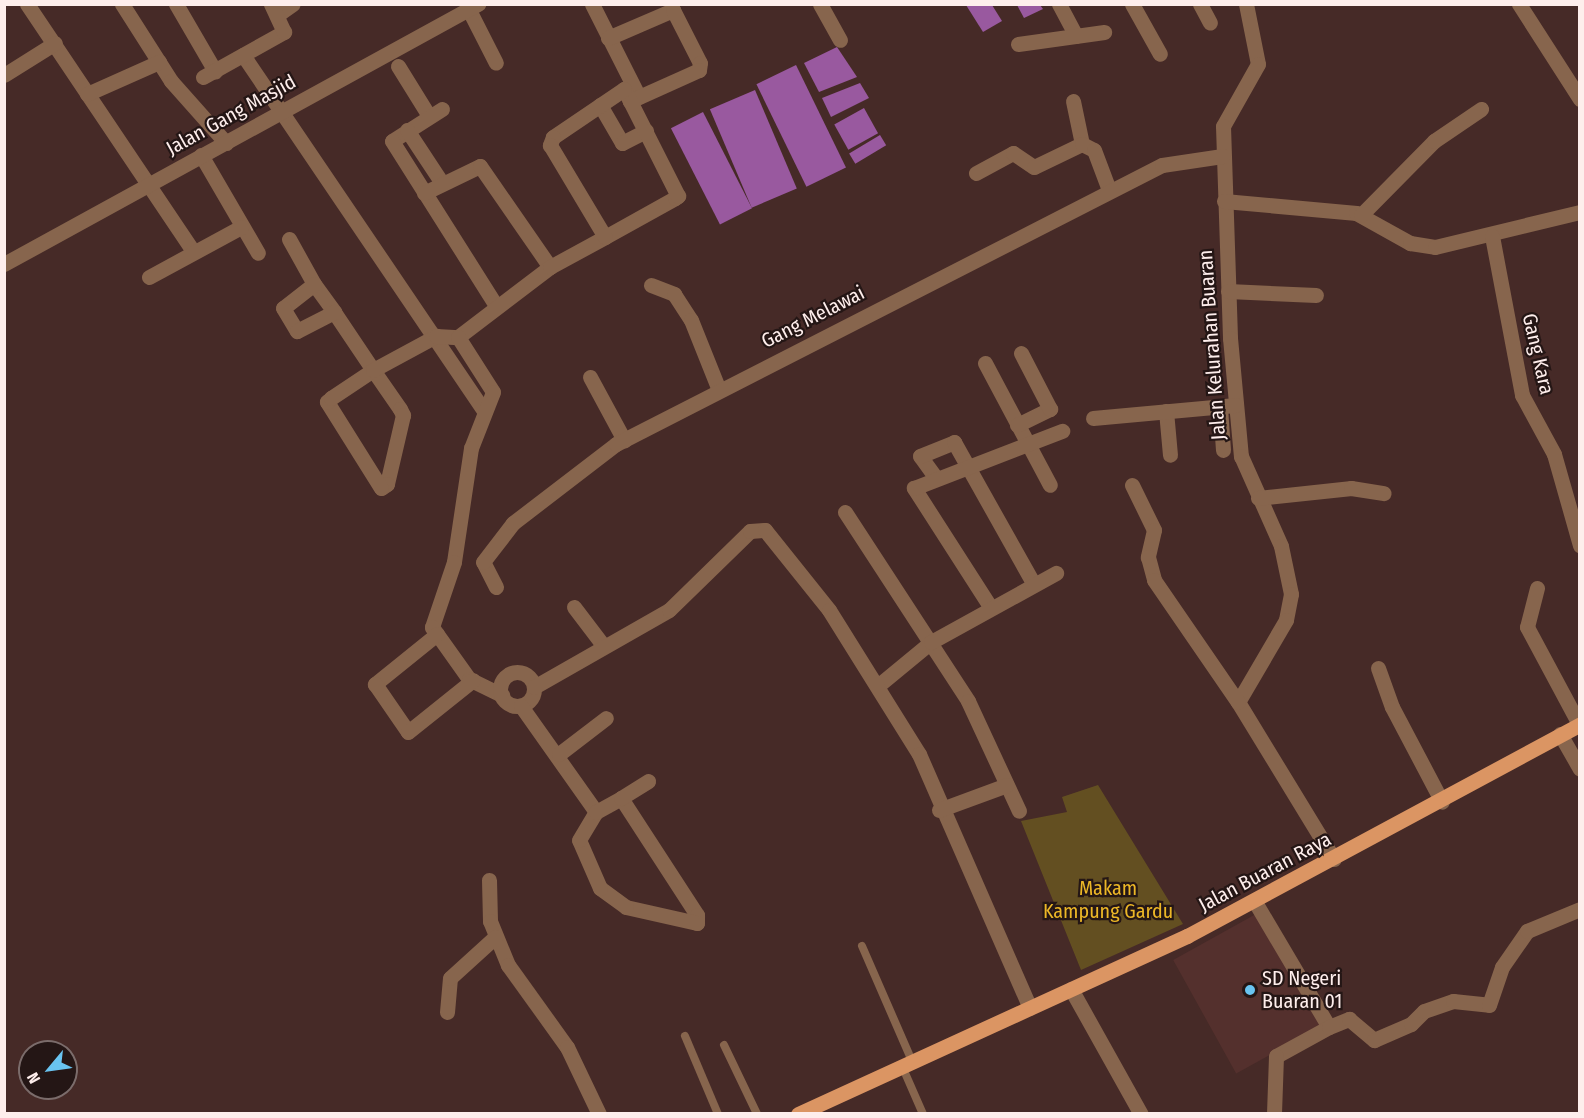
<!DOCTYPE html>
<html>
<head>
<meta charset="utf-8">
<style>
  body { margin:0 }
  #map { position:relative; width:1584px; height:1118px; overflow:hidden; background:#462a27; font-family:"Fira Sans Condensed",sans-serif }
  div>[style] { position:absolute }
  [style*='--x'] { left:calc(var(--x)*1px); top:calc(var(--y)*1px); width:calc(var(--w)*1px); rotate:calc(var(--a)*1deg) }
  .built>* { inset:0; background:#54302d; transform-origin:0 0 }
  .green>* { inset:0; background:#634f21 }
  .water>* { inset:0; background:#99599f; transform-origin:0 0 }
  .lane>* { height:8px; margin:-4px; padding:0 4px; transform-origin:4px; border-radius:4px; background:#87654d }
  .street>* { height:15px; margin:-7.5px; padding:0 7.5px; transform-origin:7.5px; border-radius:7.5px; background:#87654d }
  .street>.ring { margin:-7.5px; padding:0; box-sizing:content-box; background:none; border:15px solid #87654d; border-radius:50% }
  .primary>* { height:15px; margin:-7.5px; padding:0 7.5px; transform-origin:7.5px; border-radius:7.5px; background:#db9563 }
  .dots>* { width:16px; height:16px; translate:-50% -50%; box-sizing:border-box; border:3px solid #241615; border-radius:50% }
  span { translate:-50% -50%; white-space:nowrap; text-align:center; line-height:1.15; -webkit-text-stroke:4.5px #241615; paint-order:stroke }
  .street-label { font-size:20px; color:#feeeec }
  .park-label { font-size:20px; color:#ecb727 }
  .poi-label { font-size:20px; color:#feeeec }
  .left { translate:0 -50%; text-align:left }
  .frame { position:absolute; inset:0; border:6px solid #feeeec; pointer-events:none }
  .north { position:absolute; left:18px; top:1040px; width:60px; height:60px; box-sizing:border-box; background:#241615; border:2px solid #7b6c6b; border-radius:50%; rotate:241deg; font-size:16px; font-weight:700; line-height:24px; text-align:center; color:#feeeec }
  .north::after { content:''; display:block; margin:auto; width:21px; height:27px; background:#69c4f1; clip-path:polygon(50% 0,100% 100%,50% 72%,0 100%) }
</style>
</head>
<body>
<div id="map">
  <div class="built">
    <i style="left:1265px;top:909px;width:130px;height:105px;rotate:61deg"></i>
  </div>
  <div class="green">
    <i style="clip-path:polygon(1098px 785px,1183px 924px,1081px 970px,1021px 821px,1067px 812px,1062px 797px)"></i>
  </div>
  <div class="water">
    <i style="clip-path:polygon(966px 5px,992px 5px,1002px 21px,983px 32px)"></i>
    <i style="clip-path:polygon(1017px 5px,1040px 5px,1043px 9px,1024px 18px)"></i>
    <i style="clip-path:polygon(837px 47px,857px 77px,819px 92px,804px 63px)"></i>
    <i style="left:796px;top:65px;width:114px;height:44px;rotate:64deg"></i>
    <i style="clip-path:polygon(860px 83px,869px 98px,831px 117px,822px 98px)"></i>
    <i style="left:755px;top:90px;width:107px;height:49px;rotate:67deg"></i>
    <i style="left:864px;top:108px;width:29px;height:34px;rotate:61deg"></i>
    <i style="left:703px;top:112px;width:108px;height:36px;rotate:63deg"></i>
    <i style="left:880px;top:135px;width:12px;height:36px;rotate:59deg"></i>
  </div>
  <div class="lane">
    <i style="--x:862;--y:946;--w:125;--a:66.5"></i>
    <i style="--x:685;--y:1036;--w:85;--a:67.1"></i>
    <i style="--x:724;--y:1045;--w:76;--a:64.4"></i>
    <i style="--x:902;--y:1066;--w:52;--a:66.4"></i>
  </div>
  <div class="street">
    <i style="--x:27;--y:4;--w:298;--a:56.1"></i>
    <i style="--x:122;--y:4;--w:91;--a:57.5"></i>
    <i style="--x:171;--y:81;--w:83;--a:48.4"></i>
    <i style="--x:176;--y:4;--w:78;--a:59.8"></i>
    <i style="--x:592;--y:4;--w:104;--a:63.2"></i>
    <i style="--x:820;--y:4;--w:41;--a:60.9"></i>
    <i style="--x:1059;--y:4;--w:36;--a:62"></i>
    <i style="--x:1132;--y:4;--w:57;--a:60.8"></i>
    <i style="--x:1200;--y:4;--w:21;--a:62"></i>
    <i style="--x:1246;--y:4;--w:61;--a:78.7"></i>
    <i style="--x:1258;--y:64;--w:71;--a:119.4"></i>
    <i style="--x:1223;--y:126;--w:212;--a:88.1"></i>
    <i style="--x:1230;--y:338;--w:119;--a:84.7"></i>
    <i style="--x:1241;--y:456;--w:98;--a:66"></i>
    <i style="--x:1281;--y:546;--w:49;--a:78.2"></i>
    <i style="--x:1291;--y:594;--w:26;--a:101"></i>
    <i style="--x:1286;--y:620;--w:95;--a:120.3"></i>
    <i style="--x:1238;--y:702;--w:184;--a:58.6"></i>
    <i style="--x:1519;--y:4;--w:113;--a:57.3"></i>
    <i style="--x:469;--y:10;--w:59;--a:63"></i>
    <i style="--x:277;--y:15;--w:19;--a:-35"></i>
    <i style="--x:608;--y:38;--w:71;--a:-23.3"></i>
    <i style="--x:673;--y:10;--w:59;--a:63"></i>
    <i style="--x:700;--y:63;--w:7;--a:98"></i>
    <i style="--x:699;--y:70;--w:76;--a:155.8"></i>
    <i style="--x:1018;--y:44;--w:87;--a:-7.9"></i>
    <i style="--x:243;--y:55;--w:431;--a:55.9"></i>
    <i style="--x:398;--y:66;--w:59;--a:58.2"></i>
    <i style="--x:4;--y:75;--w:60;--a:-32.1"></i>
    <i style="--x:203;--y:77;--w:93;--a:-29.1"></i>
    <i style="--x:284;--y:32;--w:31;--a:-115"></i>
    <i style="--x:87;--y:94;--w:79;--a:-24"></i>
    <i style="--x:1073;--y:101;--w:44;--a:78.2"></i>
    <i style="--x:600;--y:105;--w:44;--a:59.9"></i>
    <i style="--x:622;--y:143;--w:27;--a:-27"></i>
    <i style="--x:442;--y:109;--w:59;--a:147.4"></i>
    <i style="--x:392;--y:141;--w:193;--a:57.7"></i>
    <i style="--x:407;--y:130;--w:64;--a:56.6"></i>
    <i style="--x:201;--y:155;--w:113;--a:59.8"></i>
    <i style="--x:976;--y:173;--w:42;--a:-28.4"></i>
    <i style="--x:1013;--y:153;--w:25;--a:34"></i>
    <i style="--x:1034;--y:167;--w:53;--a:-25.6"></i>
    <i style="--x:1082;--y:144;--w:13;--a:27"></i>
    <i style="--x:1094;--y:150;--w:43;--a:69.4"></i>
    <i style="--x:424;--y:193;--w:62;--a:-25.7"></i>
    <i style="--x:480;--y:166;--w:123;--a:55.3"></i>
    <i style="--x:1224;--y:201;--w:133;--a:5.2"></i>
    <i style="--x:1356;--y:213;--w:62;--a:29.1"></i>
    <i style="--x:1410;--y:243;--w:25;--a:9"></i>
    <i style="--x:1435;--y:247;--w:149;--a:-13.6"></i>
    <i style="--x:1361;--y:215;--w:104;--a:-45.4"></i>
    <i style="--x:1434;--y:141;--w:57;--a:-34.2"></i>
    <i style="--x:1492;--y:236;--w:162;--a:79.3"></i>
    <i style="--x:1522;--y:395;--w:67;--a:61.5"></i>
    <i style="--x:1554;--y:454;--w:95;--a:74.1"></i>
    <i style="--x:289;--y:239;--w:51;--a:60.9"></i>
    <i style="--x:314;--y:284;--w:34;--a:54"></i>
    <i style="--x:334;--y:312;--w:70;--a:56.1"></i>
    <i style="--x:373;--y:370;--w:47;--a:55.3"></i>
    <i style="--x:400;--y:409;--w:7;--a:63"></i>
    <i style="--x:403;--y:415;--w:71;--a:103.1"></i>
    <i style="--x:387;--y:484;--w:7;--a:146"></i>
    <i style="--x:381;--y:488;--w:102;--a:-122.1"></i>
    <i style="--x:327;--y:402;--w:6;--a:-45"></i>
    <i style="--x:331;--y:398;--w:50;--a:-33.7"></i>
    <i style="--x:373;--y:370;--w:72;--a:-28.4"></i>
    <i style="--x:436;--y:336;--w:22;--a:3"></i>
    <i style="--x:458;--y:337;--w:116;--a:-37.3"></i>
    <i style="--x:550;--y:267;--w:63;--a:-28.6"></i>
    <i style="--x:605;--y:237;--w:80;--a:-29.1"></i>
    <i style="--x:675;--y:198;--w:4;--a:-34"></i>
    <i style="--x:678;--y:196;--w:120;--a:-116.8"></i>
    <i style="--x:624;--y:89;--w:86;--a:145.9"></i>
    <i style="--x:553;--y:137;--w:9;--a:111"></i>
    <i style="--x:550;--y:145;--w:107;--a:59.1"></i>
    <i style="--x:4;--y:264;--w:541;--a:-28.75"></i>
    <i style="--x:149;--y:277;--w:105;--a:-28.5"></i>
    <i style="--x:314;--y:284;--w:39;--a:142"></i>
    <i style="--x:283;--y:308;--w:27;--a:59"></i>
    <i style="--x:297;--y:331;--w:42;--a:-27.2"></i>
    <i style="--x:651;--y:285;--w:25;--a:21"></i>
    <i style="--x:674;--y:294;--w:31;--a:57"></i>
    <i style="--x:691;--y:320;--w:75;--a:68.2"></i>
    <i style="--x:1228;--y:291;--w:88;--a:2.6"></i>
    <i style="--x:458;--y:337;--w:65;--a:57.5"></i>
    <i style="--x:493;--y:392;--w:60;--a:111.4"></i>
    <i style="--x:471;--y:448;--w:115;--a:98.5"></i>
    <i style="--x:454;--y:562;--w:69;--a:108.7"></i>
    <i style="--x:432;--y:627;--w:64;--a:54.6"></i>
    <i style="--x:469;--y:679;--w:37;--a:26"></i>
    <i style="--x:985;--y:363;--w:138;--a:62"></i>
    <i style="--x:590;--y:377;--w:72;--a:61.6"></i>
    <i style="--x:1220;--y:407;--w:43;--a:86"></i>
    <i style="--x:1166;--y:411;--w:44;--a:84.8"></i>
    <i style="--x:1093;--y:418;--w:143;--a:-5.2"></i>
    <i style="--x:1017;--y:425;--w:37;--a:-26"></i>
    <i style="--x:1050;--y:409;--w:63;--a:-117.4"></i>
    <i style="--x:936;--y:478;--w:27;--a:-126"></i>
    <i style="--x:920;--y:456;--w:37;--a:-22"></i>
    <i style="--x:954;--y:442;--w:162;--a:60.7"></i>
    <i style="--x:1132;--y:485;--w:50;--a:63.9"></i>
    <i style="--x:1154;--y:530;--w:28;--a:103"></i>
    <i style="--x:1148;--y:557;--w:24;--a:75"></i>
    <i style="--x:1154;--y:580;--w:148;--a:55.5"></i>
    <i style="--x:1258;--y:498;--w:94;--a:-6.1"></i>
    <i style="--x:1351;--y:488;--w:33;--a:9"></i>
    <i style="--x:845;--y:512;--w:225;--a:56.9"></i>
    <i style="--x:968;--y:701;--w:121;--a:65.1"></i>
    <i style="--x:496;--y:587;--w:28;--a:-117"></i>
    <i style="--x:483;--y:562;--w:49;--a:-52.4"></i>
    <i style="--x:513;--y:523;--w:130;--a:-37.5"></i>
    <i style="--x:616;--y:444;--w:613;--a:-27.07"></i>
    <i style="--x:1162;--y:165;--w:61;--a:-8.5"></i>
    <i style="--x:1537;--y:588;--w:40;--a:104.4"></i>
    <i style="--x:1527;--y:627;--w:110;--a:61.8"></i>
    <i style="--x:574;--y:607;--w:48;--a:52.7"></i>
    <i style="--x:991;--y:608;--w:143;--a:-122.7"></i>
    <i style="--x:914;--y:488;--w:159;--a:-21.1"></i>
    <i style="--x:437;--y:634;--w:80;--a:141.1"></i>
    <i style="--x:375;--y:684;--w:58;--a:55.5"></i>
    <i style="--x:408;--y:732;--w:83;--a:-38.7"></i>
    <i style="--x:1378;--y:668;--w:41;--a:70.3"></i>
    <i style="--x:1392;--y:707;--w:107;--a:62.2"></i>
    <i class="ring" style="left:500px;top:672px;width:19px;height:19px"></i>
    <i style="--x:880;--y:684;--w:66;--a:-39.5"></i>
    <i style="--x:931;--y:642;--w:143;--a:-28.9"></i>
    <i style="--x:534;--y:687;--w:155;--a:-29.7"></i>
    <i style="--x:669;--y:610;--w:113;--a:-44.3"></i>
    <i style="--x:750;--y:531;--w:15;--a:-4"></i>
    <i style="--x:765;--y:530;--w:102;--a:51.3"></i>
    <i style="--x:829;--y:610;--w:170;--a:58"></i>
    <i style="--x:919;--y:754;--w:277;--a:66.4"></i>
    <i style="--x:521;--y:706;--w:130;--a:54.7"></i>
    <i style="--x:1560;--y:734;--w:40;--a:60.3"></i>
    <i style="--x:559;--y:754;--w:59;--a:-37.5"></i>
    <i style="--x:621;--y:798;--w:140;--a:57"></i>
    <i style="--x:697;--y:915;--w:8;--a:90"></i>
    <i style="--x:697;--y:923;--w:73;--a:-167.3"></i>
    <i style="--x:626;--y:907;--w:32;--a:-144"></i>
    <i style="--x:600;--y:888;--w:52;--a:-113.6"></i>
    <i style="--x:579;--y:840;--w:33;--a:-59"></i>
    <i style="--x:596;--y:812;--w:29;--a:-29"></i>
    <i style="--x:621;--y:798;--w:32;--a:-32"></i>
    <i style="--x:939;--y:810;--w:72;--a:-20.2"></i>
    <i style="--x:489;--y:880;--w:41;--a:88.6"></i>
    <i style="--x:490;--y:921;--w:48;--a:67.8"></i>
    <i style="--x:508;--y:965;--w:101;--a:54.3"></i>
    <i style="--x:567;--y:1047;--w:74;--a:64.5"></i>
    <i style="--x:1255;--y:902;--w:145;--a:59.4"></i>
    <i style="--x:1329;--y:1027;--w:60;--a:151.3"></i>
    <i style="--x:1276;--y:1056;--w:58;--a:92"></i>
    <i style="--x:1071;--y:989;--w:143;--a:60.8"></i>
    <i style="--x:447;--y:1012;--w:34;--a:-85"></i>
    <i style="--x:450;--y:978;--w:61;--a:-42.3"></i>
    <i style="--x:1329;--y:1027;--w:22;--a:-22"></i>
    <i style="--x:1349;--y:1019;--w:33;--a:40"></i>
    <i style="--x:1374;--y:1040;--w:40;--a:-23.4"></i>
    <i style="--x:1411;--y:1024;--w:18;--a:-45"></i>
    <i style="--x:1424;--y:1011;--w:31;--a:-19"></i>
    <i style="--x:1453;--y:1001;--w:36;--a:6"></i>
    <i style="--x:1489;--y:1005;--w:40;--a:-71.1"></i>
    <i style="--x:1502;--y:967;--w:44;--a:-55.2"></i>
    <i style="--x:1527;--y:931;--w:57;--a:-22.5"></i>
  </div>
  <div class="primary">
    <i style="--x:798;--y:1114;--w:428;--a:-24.6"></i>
    <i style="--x:1187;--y:936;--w:447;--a:-28.3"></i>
  </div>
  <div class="dots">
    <i style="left:1250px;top:990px;background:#69c4f1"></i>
  </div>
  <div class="street-label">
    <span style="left:231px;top:115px;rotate:-29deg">Jalan Gang Masjid</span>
    <span style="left:813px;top:317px;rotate:-27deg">Gang Melawai</span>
    <span style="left:1212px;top:345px;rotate:-94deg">Jalan Kelurahan Buaran</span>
    <span style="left:1538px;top:354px;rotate:77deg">Gang Kara</span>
    <span style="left:1265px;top:872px;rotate:-28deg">Jalan Buaran Raya</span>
  </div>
  <div class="park-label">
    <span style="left:1108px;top:900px">Makam<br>Kampung Gardu</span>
  </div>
  <div class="poi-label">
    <span class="left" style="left:1262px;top:990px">SD Negeri<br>Buaran 01</span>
  </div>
  <div class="frame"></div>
  <div class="north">N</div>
</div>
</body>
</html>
